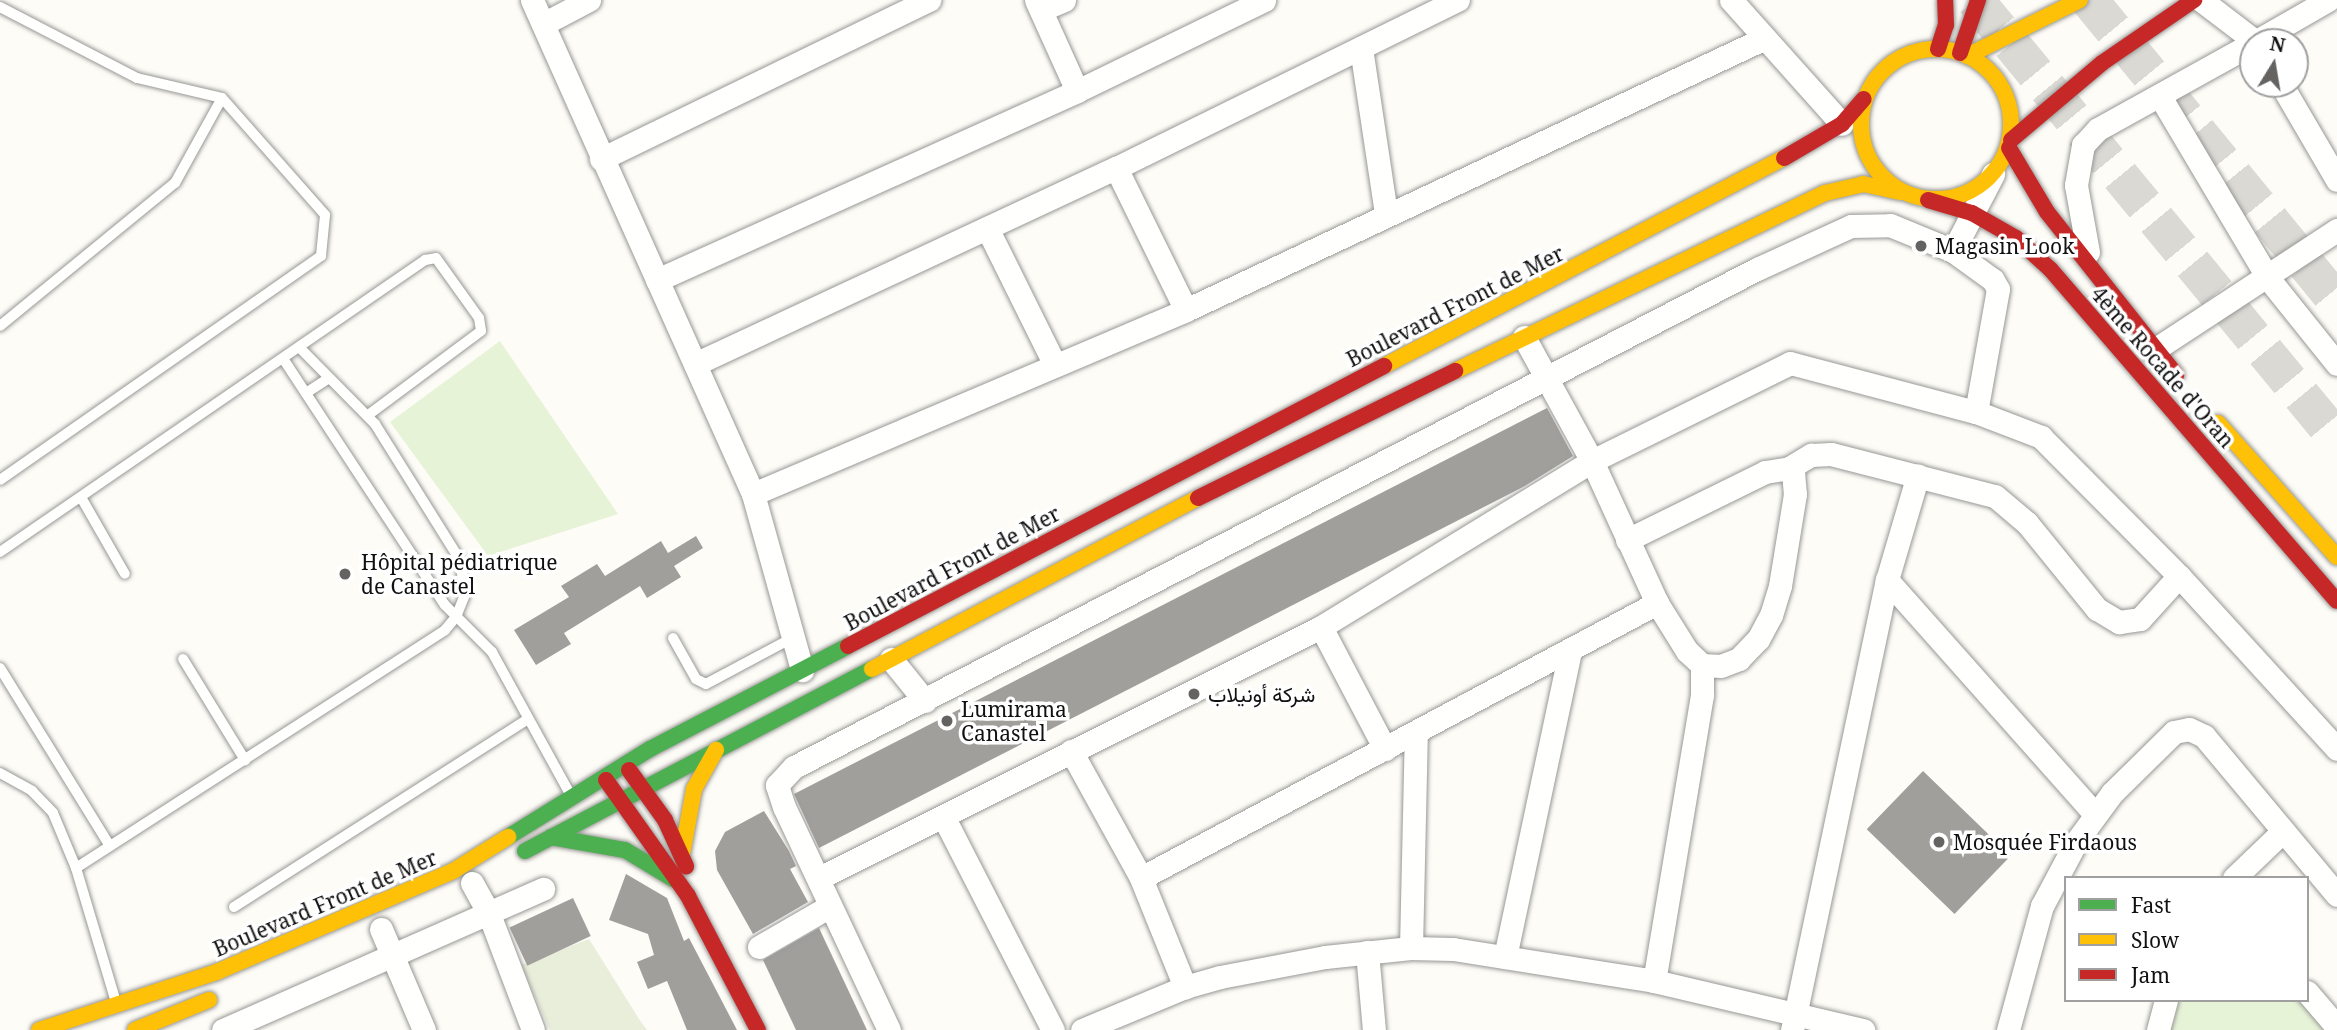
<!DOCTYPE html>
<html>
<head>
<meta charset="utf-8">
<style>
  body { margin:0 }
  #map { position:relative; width:2337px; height:1030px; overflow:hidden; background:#fdfcf7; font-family:"Noto Serif",Vazirmatn,serif }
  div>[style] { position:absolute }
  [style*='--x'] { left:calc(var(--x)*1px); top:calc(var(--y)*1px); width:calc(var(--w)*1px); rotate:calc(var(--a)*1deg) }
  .green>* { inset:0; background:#e7f3d7 }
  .cemetery>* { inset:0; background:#e9eedb }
  .building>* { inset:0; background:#a19f9c; transform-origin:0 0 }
  .highway-tunnel>* { height:38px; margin-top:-19px; transform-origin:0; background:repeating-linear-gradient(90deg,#dad9d4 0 38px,transparent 0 57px) }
  .roads { filter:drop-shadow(0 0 2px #979795) drop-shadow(0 0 2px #979795) }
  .lane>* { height:10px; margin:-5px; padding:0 5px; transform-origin:5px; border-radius:5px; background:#fffffe }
  .street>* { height:23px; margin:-11.5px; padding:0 11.5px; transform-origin:11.5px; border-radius:11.5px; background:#fffffe }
  .fast>* { height:16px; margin:-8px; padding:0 8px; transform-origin:8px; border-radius:8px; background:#4caf50 }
  .slow>* { height:16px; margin:-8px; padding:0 8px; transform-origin:8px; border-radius:8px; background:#ffc107 }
  .slow>.ring { margin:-8px; padding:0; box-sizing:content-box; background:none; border:16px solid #ffc107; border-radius:50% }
  .jam>* { height:16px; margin:-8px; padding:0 8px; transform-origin:8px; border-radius:8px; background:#c62828 }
  .dots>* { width:19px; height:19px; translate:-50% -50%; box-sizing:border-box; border:4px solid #fff; border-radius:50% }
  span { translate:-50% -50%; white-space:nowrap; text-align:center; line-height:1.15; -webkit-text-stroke:7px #fff; paint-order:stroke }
  .poi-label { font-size:21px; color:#111 }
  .left { translate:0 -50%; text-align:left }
  .street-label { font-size:21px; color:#111 }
  .legend { position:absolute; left:2064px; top:876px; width:245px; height:126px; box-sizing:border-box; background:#fff; border:2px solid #a0a0a0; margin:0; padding:9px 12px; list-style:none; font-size:21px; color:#111 }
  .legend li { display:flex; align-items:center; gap:14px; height:35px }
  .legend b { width:35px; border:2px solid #a0a0a0 }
  .north { position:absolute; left:2239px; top:28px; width:70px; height:70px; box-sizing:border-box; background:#fff; border:2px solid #a0a0a0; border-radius:50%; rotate:11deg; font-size:19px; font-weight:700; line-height:28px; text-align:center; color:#111 }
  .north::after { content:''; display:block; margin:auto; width:24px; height:32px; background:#646362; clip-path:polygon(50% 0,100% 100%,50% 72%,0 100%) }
</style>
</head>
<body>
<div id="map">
  <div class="green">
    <i style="clip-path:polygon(500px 341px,618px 514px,488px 556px,390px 422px)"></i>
    <i style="clip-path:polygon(2176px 1000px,2307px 1000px,2333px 1030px,2167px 1030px)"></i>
  </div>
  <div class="cemetery">
    <i style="clip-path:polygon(589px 939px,639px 1019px,647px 1030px,550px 1030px,521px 965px)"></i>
  </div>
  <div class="building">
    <i style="clip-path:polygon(1547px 408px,1573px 456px,1523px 487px,819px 848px,794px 794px)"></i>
    <i style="clip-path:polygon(696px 536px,703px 548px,674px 566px,681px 577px,647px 598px,640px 586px,564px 633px,571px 644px,536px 665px,514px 630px,569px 597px,561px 586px,597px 564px,605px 576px,661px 541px,668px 553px)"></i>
    <i style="left:1923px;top:771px;width:122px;height:81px;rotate:44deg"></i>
    <i style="clip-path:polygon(764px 811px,789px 851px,796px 866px,790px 869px,808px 902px,753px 934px,717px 870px,715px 851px,725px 832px)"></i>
    <i style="clip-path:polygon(626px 874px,667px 898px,684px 941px,689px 938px,737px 1030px,687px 1030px,667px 981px,648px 989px,637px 962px,654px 955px,648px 934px,609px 920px)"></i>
    <i style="left:573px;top:898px;width:42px;height:70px;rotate:65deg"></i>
    <i style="clip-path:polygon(819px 928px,867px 1030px,796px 1030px,763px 960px)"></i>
  </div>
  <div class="highway-tunnel">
    <i style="--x:1975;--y:0;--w:569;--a:50.49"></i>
    <i style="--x:2089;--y:0;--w:391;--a:50.6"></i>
  </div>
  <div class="roads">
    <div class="lane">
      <i style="--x:0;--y:7;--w:154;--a:27.4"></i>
      <i style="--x:137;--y:78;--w:87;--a:13.2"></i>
      <i style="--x:0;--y:326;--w:226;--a:-39.3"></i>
      <i style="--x:175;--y:183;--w:97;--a:-61.1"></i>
      <i style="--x:222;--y:98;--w:156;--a:48.6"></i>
      <i style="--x:325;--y:215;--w:41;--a:95.6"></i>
      <i style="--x:321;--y:256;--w:391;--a:145.1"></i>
      <i style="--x:284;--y:360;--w:293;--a:56.7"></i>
      <i style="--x:445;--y:605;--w:66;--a:45"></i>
      <i style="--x:492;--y:652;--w:162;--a:61.2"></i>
      <i style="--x:306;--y:393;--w:27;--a:-33"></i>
      <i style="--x:82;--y:499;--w:86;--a:60.2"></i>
      <i style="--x:0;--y:552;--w:516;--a:-34.49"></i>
      <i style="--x:425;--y:260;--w:11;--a:-10"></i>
      <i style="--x:436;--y:258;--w:74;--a:54.4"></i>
      <i style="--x:479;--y:318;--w:13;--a:81"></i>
      <i style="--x:481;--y:331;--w:142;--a:143.3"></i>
      <i style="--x:673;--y:638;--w:47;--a:60.7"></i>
      <i style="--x:696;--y:679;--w:11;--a:27"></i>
      <i style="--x:706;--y:684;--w:98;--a:-28.1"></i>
      <i style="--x:183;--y:659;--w:119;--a:58.5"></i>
      <i style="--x:0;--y:668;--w:209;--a:58.3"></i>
      <i style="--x:0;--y:773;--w:37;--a:29"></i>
      <i style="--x:32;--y:791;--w:30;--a:46"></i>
      <i style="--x:53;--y:813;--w:60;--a:67.3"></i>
      <i style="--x:76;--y:868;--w:137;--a:73.4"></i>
      <i style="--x:76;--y:868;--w:439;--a:-32.8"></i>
      <i style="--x:445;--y:630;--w:17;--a:-50"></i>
      <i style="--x:456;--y:617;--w:24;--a:-68"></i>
      <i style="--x:465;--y:595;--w:35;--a:-98"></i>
      <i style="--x:460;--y:560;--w:160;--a:-122"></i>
      <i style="--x:375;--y:424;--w:105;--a:-134.6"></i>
      <i style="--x:234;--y:907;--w:349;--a:-32.6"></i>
    </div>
    <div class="street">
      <i style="--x:532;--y:0;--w:541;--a:65.9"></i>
      <i style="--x:753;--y:494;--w:183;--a:74.4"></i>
      <i style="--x:1036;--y:0;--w:100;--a:65.7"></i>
      <i style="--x:1731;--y:0;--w:166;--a:48.2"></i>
      <i style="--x:2201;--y:0;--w:69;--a:37.4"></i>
      <i style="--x:1041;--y:10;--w:25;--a:-23"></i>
      <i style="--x:543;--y:24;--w:52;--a:-27.6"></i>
      <i style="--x:2255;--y:42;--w:84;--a:-29.9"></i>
      <i style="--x:1361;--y:48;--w:168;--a:81.4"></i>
      <i style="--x:2281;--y:84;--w:111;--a:59.7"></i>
      <i style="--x:2161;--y:98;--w:209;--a:59.3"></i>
      <i style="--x:2268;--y:278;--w:110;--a:51.3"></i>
      <i style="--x:601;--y:159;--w:365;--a:-25.9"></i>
      <i style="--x:1116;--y:168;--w:158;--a:63.8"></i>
      <i style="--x:987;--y:228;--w:153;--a:63.6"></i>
      <i style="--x:1953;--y:251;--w:49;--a:35.9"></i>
      <i style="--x:1993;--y:280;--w:10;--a:61"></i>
      <i style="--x:1998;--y:289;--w:125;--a:100.1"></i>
      <i style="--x:2088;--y:252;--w:68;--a:-100.2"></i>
      <i style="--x:2076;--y:185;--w:41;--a:-80.1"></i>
      <i style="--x:2083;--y:145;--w:22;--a:-47"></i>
      <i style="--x:2098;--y:129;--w:177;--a:-29"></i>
      <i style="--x:657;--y:280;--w:461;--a:-24.2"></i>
      <i style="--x:1077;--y:91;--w:208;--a:-25.9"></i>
      <i style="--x:1524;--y:337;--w:141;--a:61.3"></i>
      <i style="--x:1592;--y:461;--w:156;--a:65.4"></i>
      <i style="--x:1657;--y:603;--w:57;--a:58"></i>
      <i style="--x:1687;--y:651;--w:21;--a:43"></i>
      <i style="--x:1702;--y:665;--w:30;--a:90"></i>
      <i style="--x:1702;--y:695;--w:290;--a:99.5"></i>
      <i style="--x:2154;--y:350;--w:219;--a:-33.3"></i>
      <i style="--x:695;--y:364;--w:464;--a:-25"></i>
      <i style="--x:1116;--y:168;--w:381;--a:-26.2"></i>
      <i style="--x:1789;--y:468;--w:26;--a:-31"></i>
      <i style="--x:1811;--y:455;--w:20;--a:-3"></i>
      <i style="--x:1831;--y:454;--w:169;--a:14.4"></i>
      <i style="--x:1995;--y:496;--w:42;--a:40.2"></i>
      <i style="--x:2027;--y:523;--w:111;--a:50.9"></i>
      <i style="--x:2097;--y:609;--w:26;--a:31"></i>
      <i style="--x:2119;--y:622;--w:21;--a:-8"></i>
      <i style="--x:2140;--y:619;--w:58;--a:-47.8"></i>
      <i style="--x:753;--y:494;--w:470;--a:-23"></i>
      <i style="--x:1186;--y:310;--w:637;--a:-25.16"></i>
      <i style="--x:1627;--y:540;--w:154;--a:-26.2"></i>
      <i style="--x:1765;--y:472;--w:24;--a:-9"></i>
      <i style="--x:1789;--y:468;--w:6;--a:45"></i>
      <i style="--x:1793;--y:472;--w:22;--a:85"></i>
      <i style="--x:1795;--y:494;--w:93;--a:99.3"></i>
      <i style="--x:1780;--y:586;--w:30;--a:107"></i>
      <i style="--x:1771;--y:615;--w:27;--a:118"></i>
      <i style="--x:1758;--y:639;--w:28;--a:134"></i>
      <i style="--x:1739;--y:659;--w:19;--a:159"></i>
      <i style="--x:1721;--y:666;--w:19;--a:-177"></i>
      <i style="--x:1887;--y:580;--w:313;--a:48.4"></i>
      <i style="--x:1321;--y:627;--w:138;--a:62.3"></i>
      <i style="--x:891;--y:659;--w:54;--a:51"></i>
      <i style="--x:1071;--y:751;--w:145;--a:61.1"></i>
      <i style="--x:1141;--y:878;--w:118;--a:68"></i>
      <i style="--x:944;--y:818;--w:238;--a:62.8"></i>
      <i style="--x:819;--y:878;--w:561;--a:-26.57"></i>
      <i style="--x:1321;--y:627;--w:318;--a:-31.5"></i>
      <i style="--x:1592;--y:461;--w:221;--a:-26.3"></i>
      <i style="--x:1790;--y:363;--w:192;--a:14.8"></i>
      <i style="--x:1976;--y:412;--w:70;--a:21"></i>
      <i style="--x:2041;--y:437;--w:196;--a:45.2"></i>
      <i style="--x:2179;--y:576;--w:234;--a:47.6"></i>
      <i style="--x:1141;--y:878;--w:585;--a:-28.06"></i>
      <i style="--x:2234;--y:878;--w:68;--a:-43.8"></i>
      <i style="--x:472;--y:883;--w:35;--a:61"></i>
      <i style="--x:489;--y:914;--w:124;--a:69.2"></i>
      <i style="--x:381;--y:929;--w:110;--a:66.9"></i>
      <i style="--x:759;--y:947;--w:82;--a:-30"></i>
      <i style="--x:1411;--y:948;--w:216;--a:-88.7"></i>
      <i style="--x:1367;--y:952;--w:78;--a:84.9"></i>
      <i style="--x:1505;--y:957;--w:313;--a:-78"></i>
      <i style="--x:2307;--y:992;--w:46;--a:49.4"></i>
      <i style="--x:223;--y:1030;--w:350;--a:-23.8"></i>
      <i style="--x:889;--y:1030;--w:246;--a:-115.2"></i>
      <i style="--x:784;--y:807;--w:23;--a:-108"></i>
      <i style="--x:777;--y:785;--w:25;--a:-47"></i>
      <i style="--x:794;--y:767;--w:1084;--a:-27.35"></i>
      <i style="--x:1757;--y:269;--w:103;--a:-24.6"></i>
      <i style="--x:1851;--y:226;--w:39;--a:-1"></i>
      <i style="--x:1890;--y:225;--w:68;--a:22.4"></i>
      <i style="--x:1953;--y:251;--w:87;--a:-62.5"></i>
      <i style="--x:1082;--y:1030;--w:112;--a:-22.7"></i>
      <i style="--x:1185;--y:987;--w:36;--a:-16"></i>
      <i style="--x:1220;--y:977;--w:107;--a:-10.8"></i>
      <i style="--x:1325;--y:957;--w:86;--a:-6"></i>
      <i style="--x:1411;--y:948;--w:42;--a:1.4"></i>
      <i style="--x:1453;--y:949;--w:204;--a:9"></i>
      <i style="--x:1654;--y:981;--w:215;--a:13.2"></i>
      <i style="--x:1792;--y:1030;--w:460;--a:-78.1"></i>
      <i style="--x:1887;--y:580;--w:109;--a:-73.6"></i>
      <i style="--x:2008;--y:1030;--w:129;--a:-74.7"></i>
      <i style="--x:2042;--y:906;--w:72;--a:-62"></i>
      <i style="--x:2076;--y:842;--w:61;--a:-53.7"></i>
      <i style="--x:2112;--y:793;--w:87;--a:-44.5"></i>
      <i style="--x:2174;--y:732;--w:15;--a:-11"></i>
      <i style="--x:2189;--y:729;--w:17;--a:25"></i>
      <i style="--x:2204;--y:736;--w:207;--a:50.1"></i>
      <i style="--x:2158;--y:1030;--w:31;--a:-75"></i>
    </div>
    <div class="fast">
      <i style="--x:508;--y:837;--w:167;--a:-31.8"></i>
      <i style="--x:650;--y:749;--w:223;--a:-27.5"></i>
      <i style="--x:551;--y:837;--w:75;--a:10"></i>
      <i style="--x:625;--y:850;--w:58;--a:31"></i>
      <i style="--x:525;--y:851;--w:392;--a:-27.7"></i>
    </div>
    <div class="slow">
      <i class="ring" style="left:1861px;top:49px;width:134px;height:134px"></i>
      <i style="--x:1967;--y:56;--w:126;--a:-26.4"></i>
      <i style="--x:1384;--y:366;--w:451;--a:-27.5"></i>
      <i style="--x:1455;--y:371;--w:411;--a:-25.7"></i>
      <i style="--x:1825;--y:193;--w:39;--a:-13"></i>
      <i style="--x:1863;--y:184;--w:39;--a:12"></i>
      <i style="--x:2218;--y:423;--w:179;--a:48.4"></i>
      <i style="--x:872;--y:669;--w:368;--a:-27.7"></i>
      <i style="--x:682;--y:854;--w:66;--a:-79.5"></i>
      <i style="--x:694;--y:789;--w:45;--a:-60.6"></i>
      <i style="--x:39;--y:1030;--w:189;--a:-18.1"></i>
      <i style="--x:219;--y:971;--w:254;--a:-23.1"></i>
      <i style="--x:453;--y:871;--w:65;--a:-31.7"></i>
      <i style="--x:135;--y:1030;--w:80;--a:-22.1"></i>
    </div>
    <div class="jam">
      <i style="--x:1938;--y:49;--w:25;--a:-72"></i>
      <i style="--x:1946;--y:25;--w:25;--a:-92"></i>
      <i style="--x:1960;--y:53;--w:56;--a:-71.2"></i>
      <i style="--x:2011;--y:140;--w:119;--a:-40.2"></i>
      <i style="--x:2102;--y:63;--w:112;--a:-34.4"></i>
      <i style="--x:2009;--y:148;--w:74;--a:59.3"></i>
      <i style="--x:2047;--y:212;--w:208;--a:51.6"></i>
      <i style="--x:1784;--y:158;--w:67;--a:-30.4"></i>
      <i style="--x:1842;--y:124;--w:33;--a:-49"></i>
      <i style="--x:1928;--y:200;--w:46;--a:16.5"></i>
      <i style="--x:1972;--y:213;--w:51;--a:29.6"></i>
      <i style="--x:2016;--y:238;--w:47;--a:42.4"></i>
      <i style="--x:2051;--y:270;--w:437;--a:49.2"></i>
      <i style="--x:1198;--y:498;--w:287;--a:-26.3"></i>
      <i style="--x:848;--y:646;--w:605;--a:-27.58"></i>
      <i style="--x:629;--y:770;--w:62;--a:54.2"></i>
      <i style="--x:665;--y:820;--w:51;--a:65.5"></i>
      <i style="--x:606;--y:780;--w:142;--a:54.7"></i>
      <i style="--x:688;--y:896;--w:151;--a:62.4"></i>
    </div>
  </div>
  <div class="dots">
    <i style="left:1921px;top:246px;background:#646362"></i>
    <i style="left:345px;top:574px;background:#646362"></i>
    <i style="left:1194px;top:694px;background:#646362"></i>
    <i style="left:947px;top:721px;background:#646362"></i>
    <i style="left:1939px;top:842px;background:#646362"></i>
  </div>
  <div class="poi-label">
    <span class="left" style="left:1935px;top:246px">Magasin Look</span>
    <span class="left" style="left:361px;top:574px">Hôpital pédiatrique<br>de Canastel</span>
    <span class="left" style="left:1208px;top:694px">شركة أونيلاب</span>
    <span class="left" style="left:961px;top:721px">Lumirama<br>Canastel</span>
    <span class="left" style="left:1953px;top:842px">Mosquée Firdaous</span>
  </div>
  <div class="street-label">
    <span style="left:1455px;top:306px;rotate:-27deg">Boulevard Front de Mer</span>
    <span style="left:2163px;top:367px;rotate:49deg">4ème Rocade d'Oran</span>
    <span style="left:952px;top:568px;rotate:-28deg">Boulevard Front de Mer</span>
    <span style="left:325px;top:903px;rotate:-23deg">Boulevard Front de Mer</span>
  </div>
  <ul class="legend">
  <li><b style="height:9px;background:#4caf50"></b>Fast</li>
  <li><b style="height:9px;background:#ffc107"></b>Slow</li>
  <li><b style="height:9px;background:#c62828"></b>Jam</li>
  </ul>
  <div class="north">N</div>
</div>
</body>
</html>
